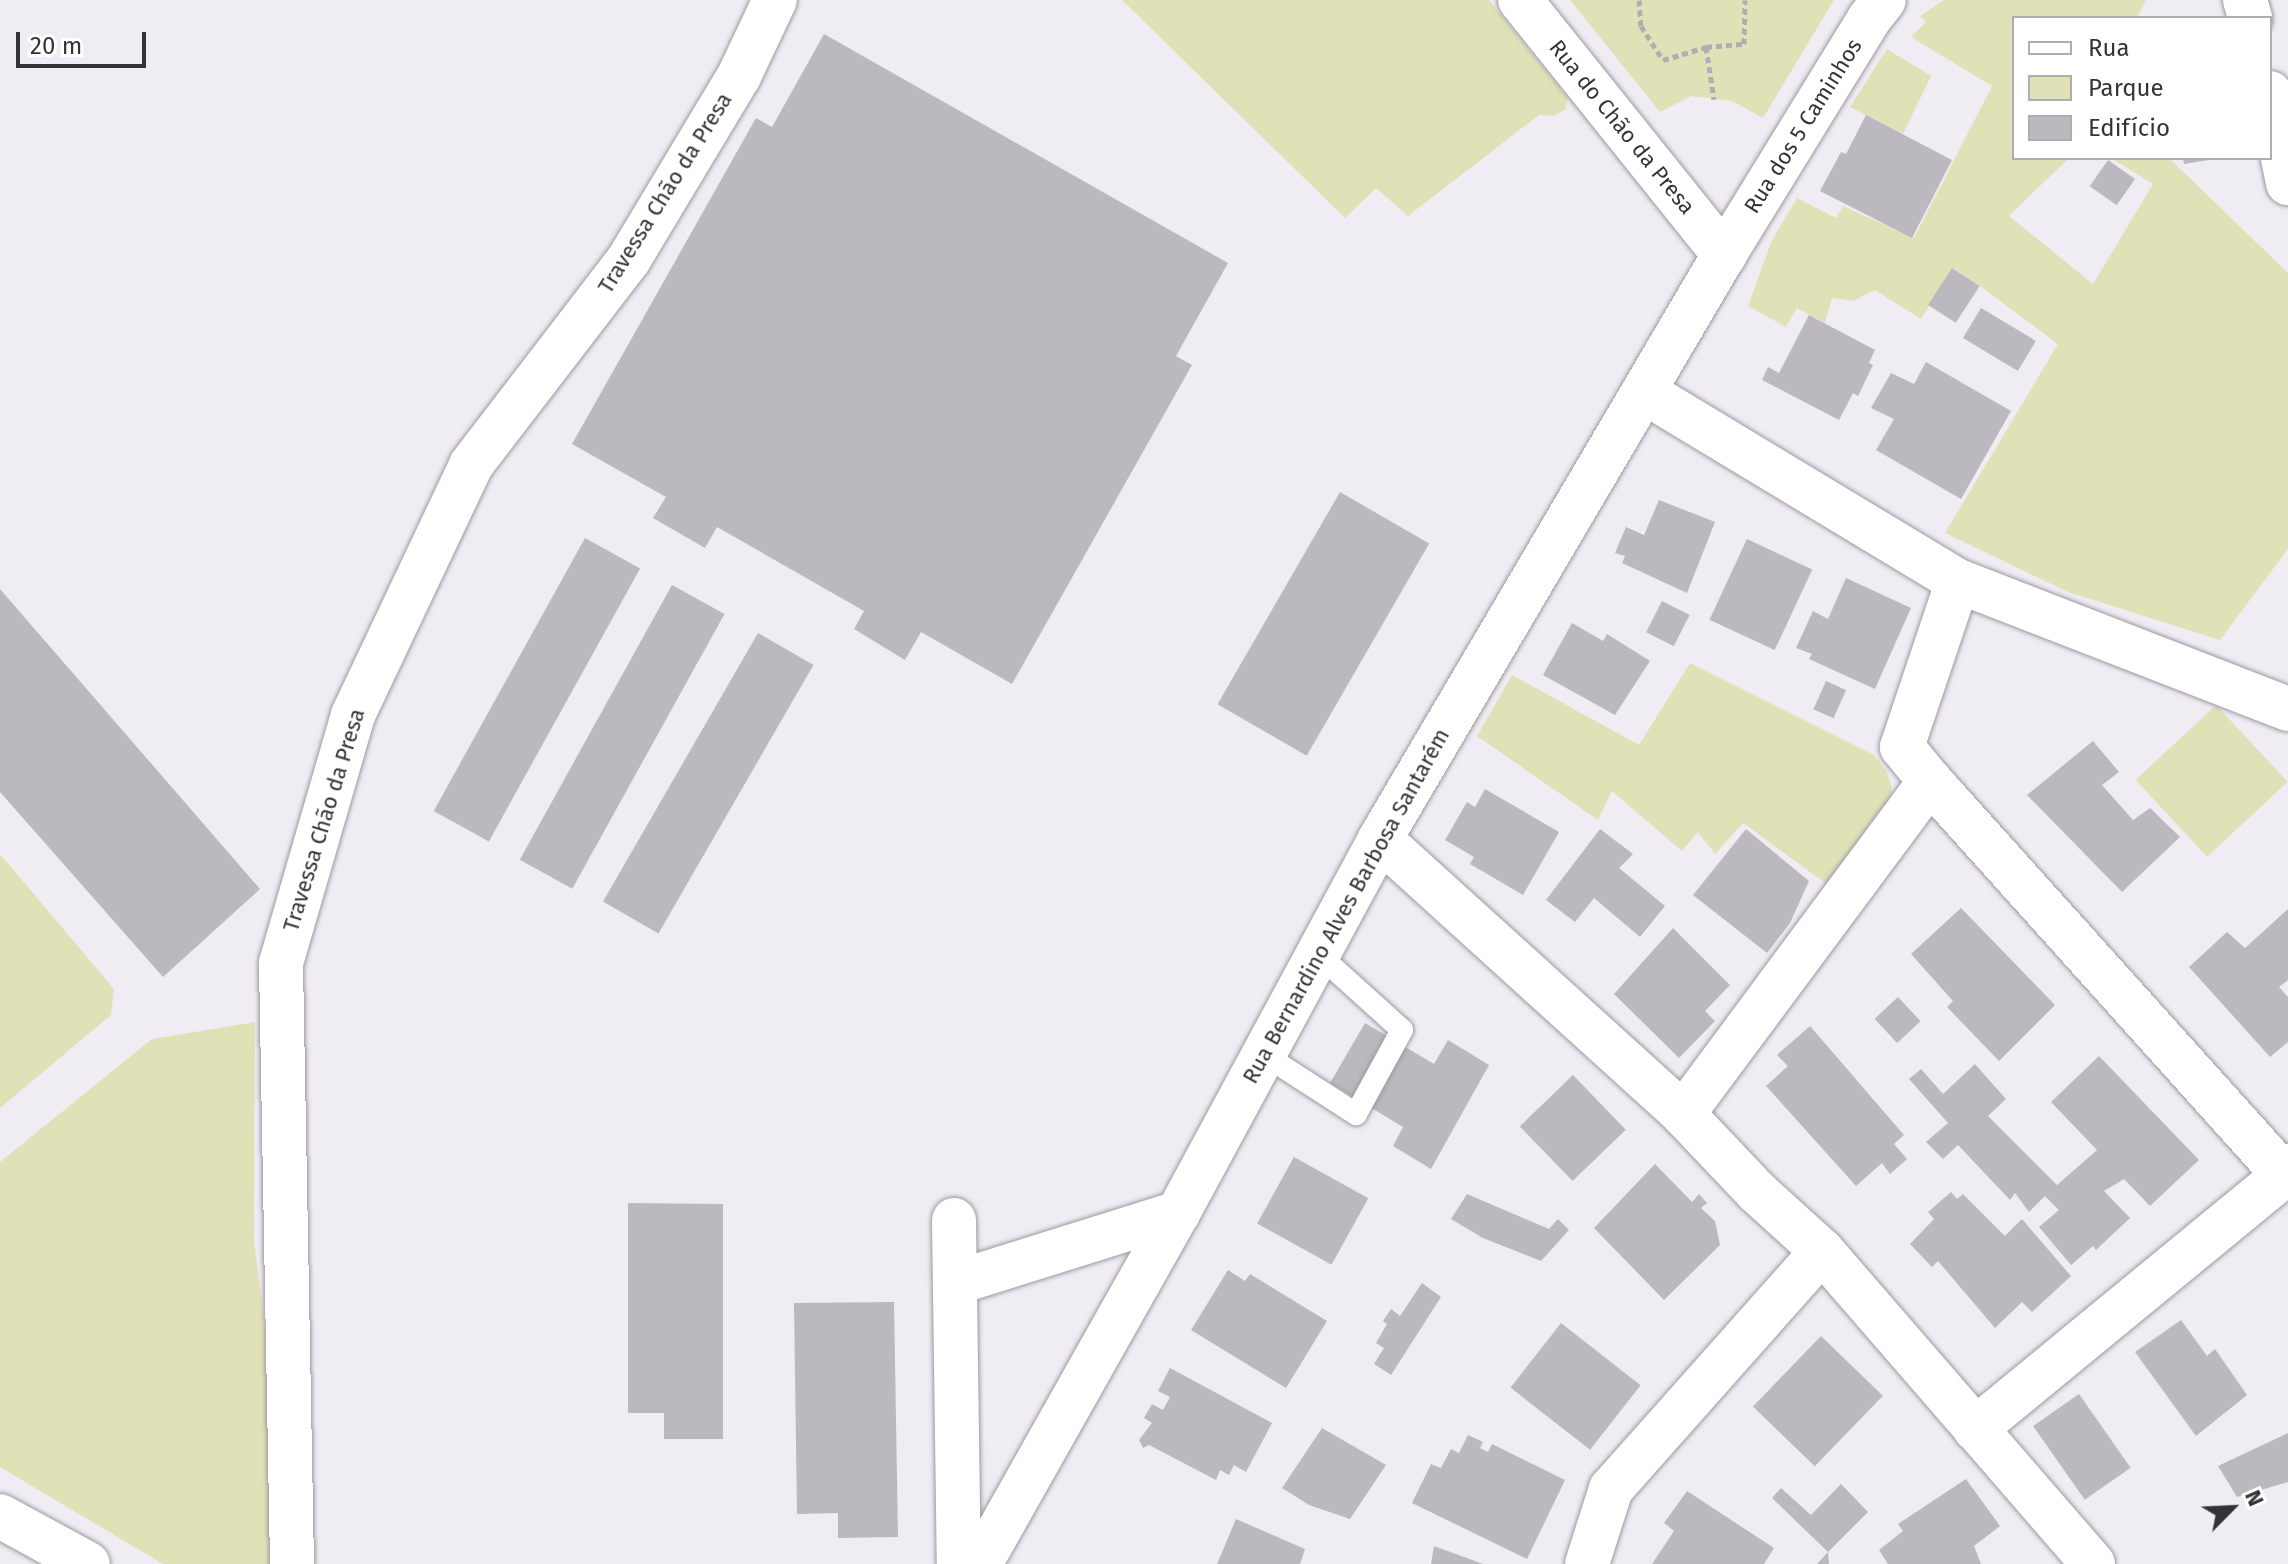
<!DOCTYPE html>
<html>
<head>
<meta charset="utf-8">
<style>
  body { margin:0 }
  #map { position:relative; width:2288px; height:1564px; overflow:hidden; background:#f0ecf4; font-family:"Fira Sans",sans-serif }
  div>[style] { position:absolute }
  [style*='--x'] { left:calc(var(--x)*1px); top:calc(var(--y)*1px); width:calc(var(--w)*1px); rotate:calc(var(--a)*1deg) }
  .green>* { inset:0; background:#e1e1b8; transform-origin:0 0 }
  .building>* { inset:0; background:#bcb8bf; transform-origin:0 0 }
  .path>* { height:5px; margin-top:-2.5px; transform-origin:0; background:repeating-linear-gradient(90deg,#b0adb3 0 6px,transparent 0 10px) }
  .roads { filter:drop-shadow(0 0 2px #9d99a0) drop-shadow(0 0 2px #9d99a0) }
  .service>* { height:22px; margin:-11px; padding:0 11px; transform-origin:11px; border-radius:11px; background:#fff }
  .minor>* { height:44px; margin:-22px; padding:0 22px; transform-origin:22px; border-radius:22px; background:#fff }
  .tertiary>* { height:44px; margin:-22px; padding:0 22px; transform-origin:22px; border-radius:22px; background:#fff }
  span { translate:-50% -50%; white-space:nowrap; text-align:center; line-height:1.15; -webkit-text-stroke:6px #fff; paint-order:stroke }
  .street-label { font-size:22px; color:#353336 }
  .legend { position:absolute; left:2012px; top:16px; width:260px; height:144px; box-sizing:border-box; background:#fff; border:2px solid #aeadaf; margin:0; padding:10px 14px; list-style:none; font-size:24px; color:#353336 }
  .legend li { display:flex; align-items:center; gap:16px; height:40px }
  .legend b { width:40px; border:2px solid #aeadaf }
  .north { position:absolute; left:2192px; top:1468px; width:80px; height:80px; -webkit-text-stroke:6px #fff; paint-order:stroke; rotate:66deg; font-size:22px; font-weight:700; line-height:32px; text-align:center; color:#353336 }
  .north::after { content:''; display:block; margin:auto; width:28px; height:36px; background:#353336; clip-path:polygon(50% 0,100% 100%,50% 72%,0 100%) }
  .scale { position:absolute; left:16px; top:32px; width:130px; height:36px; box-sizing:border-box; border:4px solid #353336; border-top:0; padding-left:10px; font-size:24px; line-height:28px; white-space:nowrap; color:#353336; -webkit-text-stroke:6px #fff; paint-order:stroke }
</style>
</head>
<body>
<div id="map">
  <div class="green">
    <i style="clip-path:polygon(1122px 0,1489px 0,1568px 98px,1565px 110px,1553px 116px,1539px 115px,1408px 216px,1376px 188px,1345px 218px)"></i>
    <i style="clip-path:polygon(1570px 0,1834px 0,1763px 118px,1732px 101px,1691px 96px,1660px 112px)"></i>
    <i style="clip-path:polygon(1944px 0,2146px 0,2137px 18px,2014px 18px,2014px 158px,2069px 158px,2009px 216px,2093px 284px,2153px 184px,2111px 158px,2169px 158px,2288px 273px,2288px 549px,2220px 640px,2068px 592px,1945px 533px,2058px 344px,1980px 286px,1953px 268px,1921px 319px,1875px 290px,1853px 301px,1832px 298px,1825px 323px,1797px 308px,1786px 327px,1748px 306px,1772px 240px,1797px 198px,1836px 218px,1843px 206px,1914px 238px,1992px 86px,1911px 37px,1926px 22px,1920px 16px)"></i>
    <i style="clip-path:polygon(1887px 49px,1931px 76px,1903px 134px,1850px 107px)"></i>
    <i style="clip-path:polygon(1690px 663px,1874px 755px,1887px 772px,1892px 789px,1886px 810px,1828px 885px,1743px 823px,1715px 854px,1698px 832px,1682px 851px,1612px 791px,1598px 820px,1477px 736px,1512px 675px,1639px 745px)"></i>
    <i style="left:2216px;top:705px;width:105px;height:110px;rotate:47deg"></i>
    <i style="clip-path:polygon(0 854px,114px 989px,111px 1015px,0 1108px)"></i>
    <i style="clip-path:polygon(255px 1022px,254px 1239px,287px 1513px,286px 1564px,163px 1564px,0 1467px,0 1162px,152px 1039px)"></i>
  </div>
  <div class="building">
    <i style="clip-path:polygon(824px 34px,1228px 263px,1176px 356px,1192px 365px,1012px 684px,921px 632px,905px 660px,854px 629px,864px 611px,717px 527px,705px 548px,653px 518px,666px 497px,572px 444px,756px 118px,772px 127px)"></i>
    <i style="clip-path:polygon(1866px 115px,1952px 160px,1912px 238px,1820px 191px,1841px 152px,1846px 154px)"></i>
    <i style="clip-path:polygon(2183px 158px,2209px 158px,2209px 160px,2184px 164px)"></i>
    <i style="left:2108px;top:160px;width:33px;height:32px;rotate:35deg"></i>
    <i style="left:1952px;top:268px;width:33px;height:44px;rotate:33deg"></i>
    <i style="left:1981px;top:308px;width:64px;height:35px;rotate:31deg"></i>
    <i style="clip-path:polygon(1809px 315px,1875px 350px,1869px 363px,1873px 365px,1858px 396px,1853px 393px,1839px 420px,1762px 380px,1768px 367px,1779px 373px)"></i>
    <i style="clip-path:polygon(1926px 362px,2011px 411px,1961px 499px,1876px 450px,1894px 419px,1871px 408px,1891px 373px,1914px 384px)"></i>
    <i style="left:1340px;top:492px;width:103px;height:245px;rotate:30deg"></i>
    <i style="clip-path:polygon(1659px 500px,1715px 522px,1687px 593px,1622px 563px,1625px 556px,1615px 553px,1626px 527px,1644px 535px)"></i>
    <i style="left:585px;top:538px;width:63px;height:312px;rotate:29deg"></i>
    <i style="left:1747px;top:539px;width:72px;height:89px;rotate:25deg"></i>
    <i style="clip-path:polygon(1846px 578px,1911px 608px,1875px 689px,1809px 659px,1812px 654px,1796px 648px,1813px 611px,1828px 619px)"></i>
    <i style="left:672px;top:585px;width:60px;height:314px;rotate:29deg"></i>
    <i style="clip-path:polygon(0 589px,260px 889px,163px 977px,0 792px)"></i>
    <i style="left:1662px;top:601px;width:31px;height:35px;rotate:27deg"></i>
    <i style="clip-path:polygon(1572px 623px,1603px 641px,1607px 634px,1650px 661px,1615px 715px,1543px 675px)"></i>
    <i style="left:758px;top:633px;width:64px;height:310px;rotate:30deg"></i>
    <i style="left:1826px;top:681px;width:22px;height:31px;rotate:24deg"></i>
    <i style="clip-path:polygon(2093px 741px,2119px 772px,2102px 785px,2133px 820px,2150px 808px,2180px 837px,2122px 892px,2027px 795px)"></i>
    <i style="clip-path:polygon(1485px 789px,1559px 832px,1523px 895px,1470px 864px,1474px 857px,1445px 840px,1467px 802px,1475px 807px)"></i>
    <i style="clip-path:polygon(1600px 829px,1633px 854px,1619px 868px,1665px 906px,1640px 937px,1594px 898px,1575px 922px,1546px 900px)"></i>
    <i style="clip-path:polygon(1746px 829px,1809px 881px,1790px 923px,1767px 953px,1693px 895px)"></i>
    <i style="clip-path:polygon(1961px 908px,2055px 1005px,1999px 1061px,1947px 1007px,1953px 1001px,1911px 954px)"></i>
    <i style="clip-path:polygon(2288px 909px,2288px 980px,2279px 987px,2288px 997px,2288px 1042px,2270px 1057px,2189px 967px,2227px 932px,2245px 948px)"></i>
    <i style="clip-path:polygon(1673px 928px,1730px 985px,1705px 1011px,1715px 1021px,1679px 1058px,1614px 994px)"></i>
    <i style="left:1898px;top:997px;width:33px;height:32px;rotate:47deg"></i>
    <i style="clip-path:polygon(1365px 1023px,1434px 1064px,1448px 1040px,1489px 1065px,1431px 1169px,1393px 1146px,1403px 1127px,1330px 1083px)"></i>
    <i style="clip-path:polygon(1810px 1026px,1904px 1135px,1894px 1144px,1907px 1159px,1890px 1174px,1882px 1163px,1856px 1186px,1766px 1086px,1788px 1066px,1777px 1055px)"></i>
    <i style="clip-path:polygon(2099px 1056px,2199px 1160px,2150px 1206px,2124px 1179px,2104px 1191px,2130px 1218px,2096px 1250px,2093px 1246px,2071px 1265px,2039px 1227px,2059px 1210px,2045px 1196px,2029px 1212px,2015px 1193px,2010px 1200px,1958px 1145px,1943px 1159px,1926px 1142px,1948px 1123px,1909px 1079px,1921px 1069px,1943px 1094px,1975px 1064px,2006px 1099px,1988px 1116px,2057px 1185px,2097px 1150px,2051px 1102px)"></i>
    <i style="left:1573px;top:1075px;width:76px;height:74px;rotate:46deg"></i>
    <i style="left:1294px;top:1157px;width:85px;height:76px;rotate:29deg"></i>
    <i style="clip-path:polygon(1655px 1164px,1692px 1202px,1699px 1194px,1707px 1203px,1701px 1208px,1715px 1221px,1720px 1245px,1664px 1300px,1594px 1228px)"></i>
    <i style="clip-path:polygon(1951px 1192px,1957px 1199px,1963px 1194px,2005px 1236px,2022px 1219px,2071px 1276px,2032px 1312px,2022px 1302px,1995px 1328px,1938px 1261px,1932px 1267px,1910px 1244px,1934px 1219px,1928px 1212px)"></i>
    <i style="clip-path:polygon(1467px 1194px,1549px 1229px,1558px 1219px,1569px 1230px,1541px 1261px,1483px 1238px,1451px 1219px)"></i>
    <i style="clip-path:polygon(628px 1203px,723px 1204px,723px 1439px,664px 1439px,664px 1413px,628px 1413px)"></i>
    <i style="clip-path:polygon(1228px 1270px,1245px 1281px,1250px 1274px,1327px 1321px,1286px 1388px,1191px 1330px)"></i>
    <i style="clip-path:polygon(1422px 1283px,1441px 1297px,1391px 1375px,1374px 1364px,1384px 1348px,1376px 1343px,1387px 1324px,1383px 1321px,1391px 1309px,1400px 1316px)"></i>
    <i style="clip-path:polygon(894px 1302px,898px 1537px,838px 1538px,838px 1513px,797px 1514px,794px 1303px)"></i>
    <i style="clip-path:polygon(2181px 1320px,2207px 1356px,2215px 1349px,2247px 1395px,2196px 1436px,2135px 1352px)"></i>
    <i style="left:1561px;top:1323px;width:101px;height:82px;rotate:38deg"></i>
    <i style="left:1821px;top:1336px;width:86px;height:98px;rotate:44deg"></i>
    <i style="clip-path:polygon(1170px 1368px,1272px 1423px,1246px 1472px,1234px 1465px,1229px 1475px,1220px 1470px,1216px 1480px,1149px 1445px,1143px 1448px,1139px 1440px,1152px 1423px,1144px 1418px,1152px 1404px,1163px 1410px,1170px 1397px,1158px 1391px)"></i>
    <i style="left:2079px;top:1394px;width:90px;height:56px;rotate:55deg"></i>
    <i style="clip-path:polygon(1322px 1428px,1386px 1465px,1350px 1519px,1309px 1505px,1282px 1488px)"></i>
    <i style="clip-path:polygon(2288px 1433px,2288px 1482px,2237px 1497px,2218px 1466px)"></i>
    <i style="clip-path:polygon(1468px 1435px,1483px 1442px,1480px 1448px,1488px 1452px,1492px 1444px,1565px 1480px,1527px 1559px,1412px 1503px,1431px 1464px,1441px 1468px,1451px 1449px,1459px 1453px)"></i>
    <i style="clip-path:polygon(1966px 1479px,2000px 1526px,1974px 1546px,1981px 1564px,1888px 1564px,1879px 1550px,1903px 1531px,1898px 1524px)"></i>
    <i style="clip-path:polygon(1841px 1484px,1868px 1512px,1828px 1552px,1772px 1498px,1781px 1488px,1811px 1515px)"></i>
    <i style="clip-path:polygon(1687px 1491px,1774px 1548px,1764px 1564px,1652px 1564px,1674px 1531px,1664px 1523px)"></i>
    <i style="clip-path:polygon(1236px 1519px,1305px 1549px,1300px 1564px,1217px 1564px)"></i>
    <i style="clip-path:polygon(1434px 1546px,1483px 1564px,1431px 1564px)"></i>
    <i style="clip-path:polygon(1828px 1552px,1829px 1564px,1817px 1564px)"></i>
  </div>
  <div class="path">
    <i style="--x:1639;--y:0;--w:26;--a:86"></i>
    <i style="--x:1641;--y:26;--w:40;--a:57.1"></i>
    <i style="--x:1663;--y:60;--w:45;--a:-16.8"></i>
    <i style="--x:1706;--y:47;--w:53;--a:81.3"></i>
    <i style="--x:1706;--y:47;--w:38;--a:-5"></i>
    <i style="--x:1744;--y:44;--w:44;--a:-88.7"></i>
  </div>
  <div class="roads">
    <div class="service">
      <i style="--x:1263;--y:1054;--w:111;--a:32.8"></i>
      <i style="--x:1356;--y:1114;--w:96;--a:-61.3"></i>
      <i style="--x:1402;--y:1030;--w:113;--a:-137.9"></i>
    </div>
    <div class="minor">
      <i style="--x:1520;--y:0;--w:327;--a:51.3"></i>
      <i style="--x:2245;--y:0;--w:19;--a:74"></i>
      <i style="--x:2270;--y:93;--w:92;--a:78.7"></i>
      <i style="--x:1646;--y:393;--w:364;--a:31.1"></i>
      <i style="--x:1958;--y:581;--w:354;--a:21.2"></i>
      <i style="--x:1930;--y:781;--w:530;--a:48.06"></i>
      <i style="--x:1380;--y:839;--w:409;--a:42.2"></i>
      <i style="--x:1683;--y:1114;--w:108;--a:46.5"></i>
      <i style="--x:1757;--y:1192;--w:88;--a:42.2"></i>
      <i style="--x:1822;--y:1251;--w:414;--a:49.1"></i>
      <i style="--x:1683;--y:1114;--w:415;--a:-53.4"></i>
      <i style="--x:1930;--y:781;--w:44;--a:-129.5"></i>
      <i style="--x:1902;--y:747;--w:175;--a:-71.4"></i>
      <i style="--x:954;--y:1220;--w:344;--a:89.2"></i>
      <i style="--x:955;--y:1283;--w:234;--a:-17.4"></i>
      <i style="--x:1975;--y:1429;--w:400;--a:-39.4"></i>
      <i style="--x:2284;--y:1175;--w:10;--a:-66"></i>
      <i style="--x:292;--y:1564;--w:601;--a:-91.05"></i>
      <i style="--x:281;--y:963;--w:258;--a:-73.8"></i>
      <i style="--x:353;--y:715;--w:276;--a:-64.7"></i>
      <i style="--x:471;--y:465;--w:260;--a:-52.5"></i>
      <i style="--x:629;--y:259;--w:214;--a:-59"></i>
      <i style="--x:739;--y:76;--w:84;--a:-64.7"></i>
      <i style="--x:1587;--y:1564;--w:79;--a:-72.3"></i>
      <i style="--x:1611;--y:1489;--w:318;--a:-48.4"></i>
    </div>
    <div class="tertiary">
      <i style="--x:0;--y:1516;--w:100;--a:28.6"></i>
      <i style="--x:980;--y:1564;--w:403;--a:-60.6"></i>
      <i style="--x:1178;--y:1213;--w:425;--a:-61.6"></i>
      <i style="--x:1380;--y:839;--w:678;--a:-59.5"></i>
      <i style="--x:1724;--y:255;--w:277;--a:-58.4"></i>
      <i style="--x:1869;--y:19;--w:24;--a:-52"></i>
    </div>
  </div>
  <div class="street-label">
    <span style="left:1803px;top:126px;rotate:-58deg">Rua dos 5 Caminhos</span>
    <span style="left:1622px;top:127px;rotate:51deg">Rua do Chão da Presa</span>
    <span style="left:665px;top:193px;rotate:-58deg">Travessa Chão da Presa</span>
    <span style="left:324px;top:820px;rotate:-73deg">Travessa Chão da Presa</span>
    <span style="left:1346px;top:906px;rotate:-61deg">Rua Bernardino Alves Barbosa Santarém</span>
  </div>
  <ul class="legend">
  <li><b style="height:10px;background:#fff"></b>Rua</li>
  <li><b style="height:22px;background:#e1e1b8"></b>Parque</li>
  <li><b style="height:22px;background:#bcb8bf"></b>Edifício</li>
  </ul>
  <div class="north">N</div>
  <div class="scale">20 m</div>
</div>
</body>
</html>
